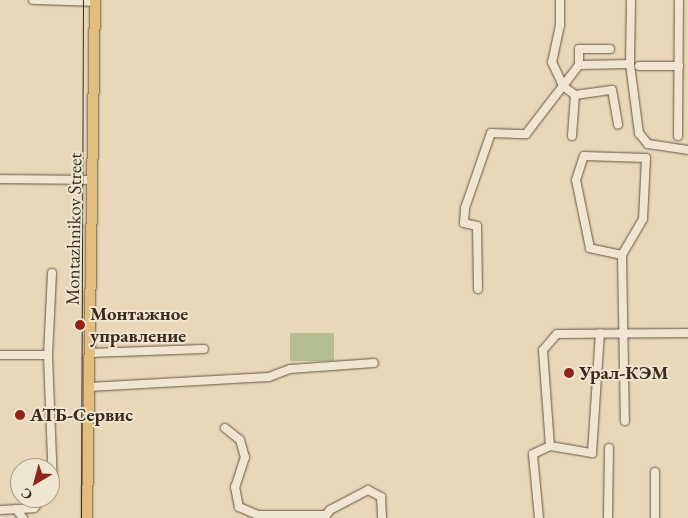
<!DOCTYPE html>
<html>
<head>
<meta charset="utf-8">
<style>
  body { margin:0 }
  #map { position:relative; width:688px; height:518px; overflow:hidden; background:#e8d7b8; font-family:"EB Garamond",serif }
  div>[style] { position:absolute }
  [style*='--x'] { left:calc(var(--x)*1px); top:calc(var(--y)*1px); width:calc(var(--w)*1px); rotate:calc(var(--a)*1deg) }
  .green>* { inset:0; background:#b3bf91; transform-origin:0 0 }
  .roads { filter:drop-shadow(0 0 1px #645644) drop-shadow(0 0 1px #645644) }
  .minor>* { height:8px; margin:-4px; padding:0 4px; transform-origin:4px; border-radius:4px; background:#f0e5d1 }
  .major>* { height:10px; margin:-5px; padding:0 5px; transform-origin:5px; border-radius:5px; background:#e4bc7c }
  .tram>* { height:1px; margin:-0.5px; padding:0 0.5px; transform-origin:0.5px; border-radius:0.5px; background:#382b1d }
  .dots>* { width:14px; height:14px; translate:-50% -50%; box-sizing:border-box; border:2px solid #f0e5d1; border-radius:50% }
  span { translate:-50% -50%; white-space:nowrap; text-align:center; line-height:1.15; -webkit-text-stroke:4px #f0e5d1; paint-order:stroke }
  .street-label { font-size:19px; color:#382b1d }
  .poi-label { font-size:19px; color:#382b1d; font-weight:700 }
  .left { translate:0 -50%; text-align:left }
  .north { position:absolute; left:10px; top:458px; width:50px; height:50px; box-sizing:border-box; background:#f0e5d1; border:1px solid #a69b89; border-radius:50%; rotate:217deg; font-size:14px; font-weight:700; line-height:20px; text-align:center; color:#382b1d }
  .north::after { content:''; display:block; margin:auto; width:18px; height:22px; background:#8f2418; clip-path:polygon(50% 0,100% 100%,50% 72%,0 100%) }
</style>
</head>
<body>
<div id="map">
  <div class="green">
    <i style="left:290px;top:333px;width:44px;height:28px"></i>
  </div>
  <div class="roads">
    <div class="minor">
      <i style="--x:33;--y:0;--w:62;--a:1.8"></i>
      <i style="--x:560;--y:0;--w:25;--a:90"></i>
      <i style="--x:560;--y:25;--w:38;--a:102"></i>
      <i style="--x:552;--y:62;--w:26;--a:65"></i>
      <i style="--x:563;--y:86;--w:15;--a:37"></i>
      <i style="--x:631;--y:0;--w:64;--a:90.9"></i>
      <i style="--x:630;--y:64;--w:70;--a:82.6"></i>
      <i style="--x:639;--y:133;--w:14;--a:51"></i>
      <i style="--x:648;--y:144;--w:40;--a:8.5"></i>
      <i style="--x:579;--y:65;--w:16;--a:-90"></i>
      <i style="--x:579;--y:49;--w:31;--a:0"></i>
      <i style="--x:639;--y:66;--w:40;--a:0"></i>
      <i style="--x:572;--y:136;--w:41;--a:-85.8"></i>
      <i style="--x:575;--y:95;--w:37;--a:-8"></i>
      <i style="--x:612;--y:90;--w:35;--a:80"></i>
      <i style="--x:678;--y:136;--w:136;--a:-89.6"></i>
      <i style="--x:0;--y:179;--w:92;--a:0.6"></i>
      <i style="--x:622;--y:255;--w:33;--a:-168"></i>
      <i style="--x:590;--y:248;--w:69;--a:-101.6"></i>
      <i style="--x:576;--y:180;--w:25;--a:-72"></i>
      <i style="--x:584;--y:156;--w:62;--a:1.8"></i>
      <i style="--x:646;--y:158;--w:61;--a:92.8"></i>
      <i style="--x:643;--y:219;--w:42;--a:120.3"></i>
      <i style="--x:622;--y:255;--w:166;--a:89"></i>
      <i style="--x:478;--y:289;--w:63;--a:-90.9"></i>
      <i style="--x:477;--y:226;--w:13;--a:-167"></i>
      <i style="--x:464;--y:223;--w:15;--a:-86"></i>
      <i style="--x:465;--y:208;--w:79;--a:-70.9"></i>
      <i style="--x:491;--y:133;--w:35;--a:2"></i>
      <i style="--x:526;--y:134;--w:87;--a:-52.5"></i>
      <i style="--x:579;--y:65;--w:51;--a:-1.1"></i>
      <i style="--x:89;--y:353;--w:115;--a:-2"></i>
      <i style="--x:0;--y:355;--w:48;--a:0"></i>
      <i style="--x:48;--y:355;--w:131;--a:87.8"></i>
      <i style="--x:53;--y:486;--w:4;--a:135"></i>
      <i style="--x:48;--y:355;--w:82;--a:-87.2"></i>
      <i style="--x:89;--y:387;--w:180;--a:-3.2"></i>
      <i style="--x:269;--y:377;--w:22;--a:-21"></i>
      <i style="--x:290;--y:369;--w:84;--a:-4.1"></i>
      <i style="--x:225;--y:428;--w:19;--a:39"></i>
      <i style="--x:240;--y:440;--w:18;--a:74"></i>
      <i style="--x:245;--y:457;--w:32;--a:108"></i>
      <i style="--x:235;--y:487;--w:20;--a:79"></i>
      <i style="--x:239;--y:507;--w:21;--a:23"></i>
      <i style="--x:258;--y:515;--w:68;--a:0"></i>
      <i style="--x:550;--y:446;--w:43;--a:9.5"></i>
      <i style="--x:592;--y:453;--w:120;--a:-86.2"></i>
      <i style="--x:16;--y:509;--w:11;--a:52"></i>
      <i style="--x:0;--y:510;--w:34;--a:-3"></i>
      <i style="--x:34;--y:508;--w:13;--a:-51"></i>
      <i style="--x:324;--y:518;--w:10;--a:-53"></i>
      <i style="--x:330;--y:510;--w:43;--a:-27.8"></i>
      <i style="--x:368;--y:490;--w:15;--a:28"></i>
      <i style="--x:381;--y:497;--w:21;--a:87"></i>
      <i style="--x:539;--y:518;--w:64;--a:-95.4"></i>
      <i style="--x:533;--y:454;--w:19;--a:-25"></i>
      <i style="--x:550;--y:446;--w:96;--a:-94.2"></i>
      <i style="--x:543;--y:350;--w:21;--a:-49"></i>
      <i style="--x:557;--y:334;--w:131;--a:-0.4"></i>
      <i style="--x:608;--y:518;--w:70;--a:-89.2"></i>
      <i style="--x:655;--y:518;--w:46;--a:-90"></i>
    </div>
    <div class="major">
      <i style="--x:87;--y:518;--w:518;--a:-89.12"></i>
    </div>
  </div>
  <div class="tram">
    <i style="--x:81;--y:518;--w:518;--a:-89.78"></i>
  </div>
  <div class="dots">
    <i style="left:80px;top:325px;background:#8f2418"></i>
    <i style="left:569px;top:373px;background:#8f2418"></i>
    <i style="left:20px;top:415px;background:#8f2418"></i>
  </div>
  <div class="street-label">
    <span style="left:74px;top:229px;rotate:-89deg">Montazhnikov Street</span>
  </div>
  <div class="poi-label">
    <span class="left" style="left:90px;top:325px">Монтажное<br>управление</span>
    <span class="left" style="left:579px;top:373px">Урал-КЭМ</span>
    <span class="left" style="left:30px;top:415px">АТБ-Сервис</span>
  </div>
  <div class="north">С</div>
</div>
</body>
</html>
